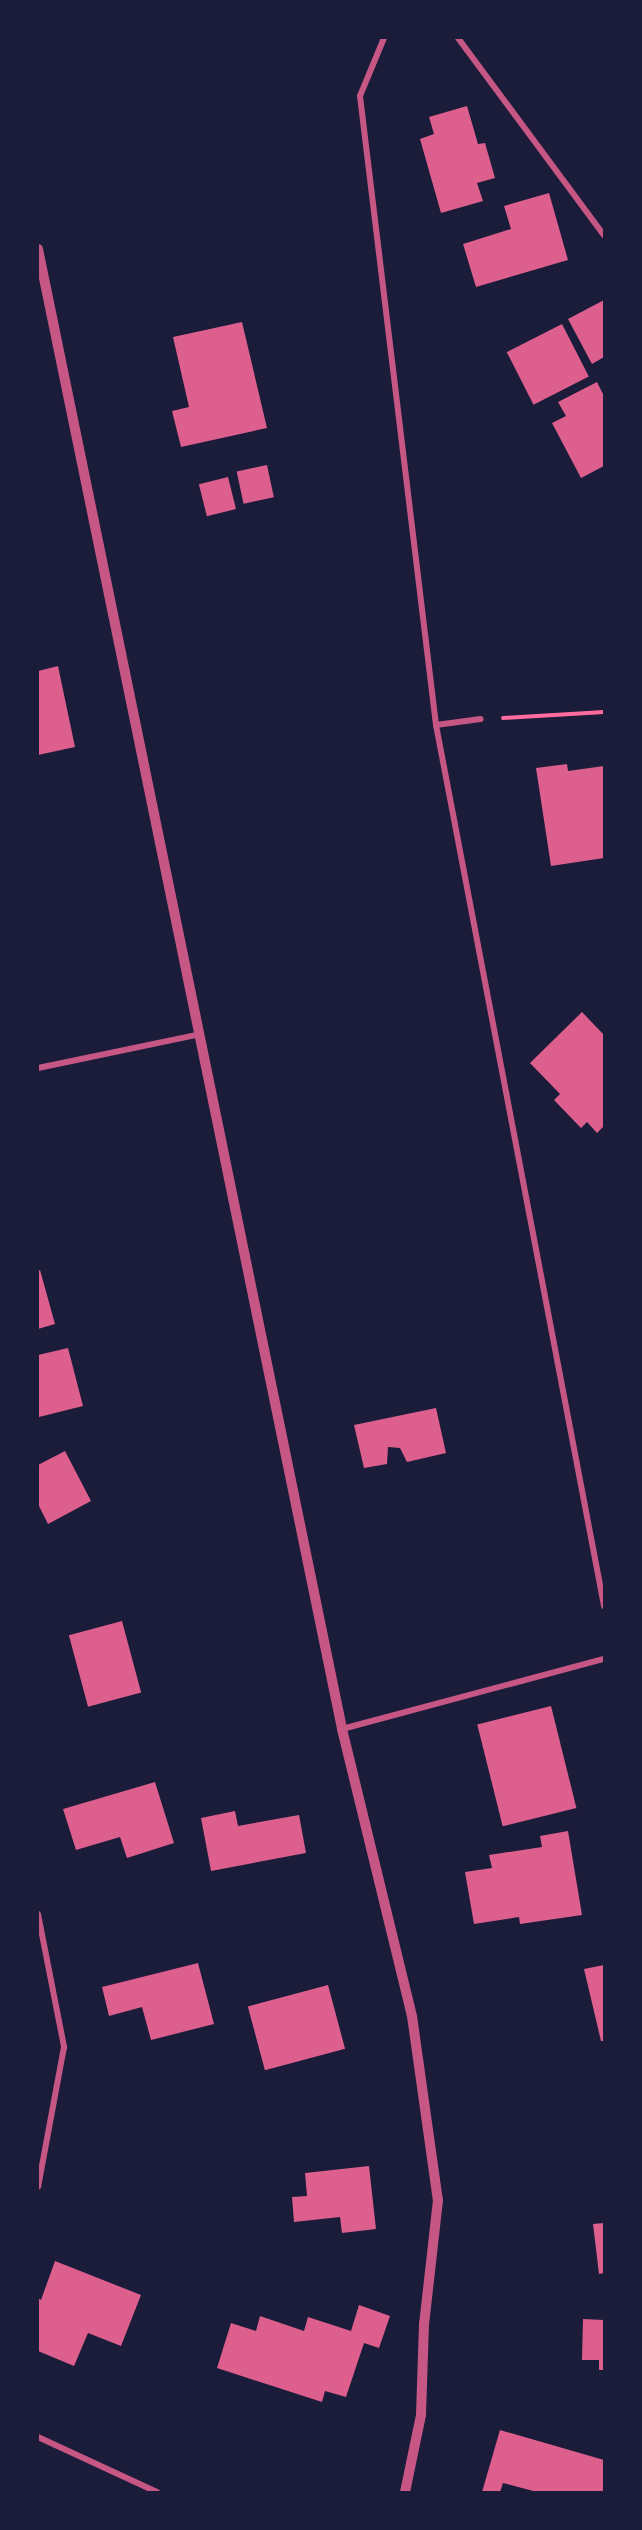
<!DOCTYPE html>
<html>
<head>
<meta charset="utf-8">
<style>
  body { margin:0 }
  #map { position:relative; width:642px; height:2530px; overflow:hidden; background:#1b1b3a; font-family:"Source Sans 3",sans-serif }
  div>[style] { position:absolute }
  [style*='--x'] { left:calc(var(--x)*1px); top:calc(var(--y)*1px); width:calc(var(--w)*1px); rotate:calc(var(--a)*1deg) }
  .building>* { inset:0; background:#dd5f8e; transform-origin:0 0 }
  .path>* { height:4px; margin:-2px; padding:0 2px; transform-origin:2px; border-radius:2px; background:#ff6b9d }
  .minor>* { height:6px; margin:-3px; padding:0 3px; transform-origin:3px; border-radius:3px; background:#c65784 }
  .tertiary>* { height:10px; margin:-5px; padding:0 5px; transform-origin:5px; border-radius:5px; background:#c65784 }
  span { translate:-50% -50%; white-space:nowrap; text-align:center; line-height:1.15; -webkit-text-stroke:4.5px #1b1b3a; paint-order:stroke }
  .frame { position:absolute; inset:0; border:39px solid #1b1b3a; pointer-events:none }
</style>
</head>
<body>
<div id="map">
  <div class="building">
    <i style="clip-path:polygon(467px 106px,478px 144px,485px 143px,495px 178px,477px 183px,483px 201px,441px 213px,420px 139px,434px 134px,429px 117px)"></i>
    <i style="clip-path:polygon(549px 193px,568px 260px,476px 287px,463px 244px,511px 229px,504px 206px)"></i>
    <i style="clip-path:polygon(604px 300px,604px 357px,592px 364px,568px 319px)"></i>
    <i style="clip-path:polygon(242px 322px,267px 428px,181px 447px,172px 411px,189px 407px,173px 337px)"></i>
    <i style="left:562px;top:324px;width:59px;height:62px;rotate:63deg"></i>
    <i style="clip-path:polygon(597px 382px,604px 396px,604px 466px,581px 478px,552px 423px,566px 416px,558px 402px)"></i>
    <i style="left:267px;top:465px;width:33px;height:31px;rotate:78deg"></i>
    <i style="left:228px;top:477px;width:33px;height:30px;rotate:76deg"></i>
    <i style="clip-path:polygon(58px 666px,75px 747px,38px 755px,38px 671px)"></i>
    <i style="clip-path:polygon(567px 764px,568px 771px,604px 766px,604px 858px,551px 866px,536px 768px)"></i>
    <i style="clip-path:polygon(582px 1012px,604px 1035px,604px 1126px,597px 1133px,587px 1122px,581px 1128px,554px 1100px,560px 1094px,530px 1063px)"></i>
    <i style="clip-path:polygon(40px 1270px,55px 1324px,38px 1329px,38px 1271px)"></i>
    <i style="clip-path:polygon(68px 1348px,83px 1406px,39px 1417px,38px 1355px)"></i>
    <i style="clip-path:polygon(436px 1408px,446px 1453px,407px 1462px,400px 1448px,388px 1447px,387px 1464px,364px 1468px,354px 1425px)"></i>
    <i style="clip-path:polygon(65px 1451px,91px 1501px,48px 1524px,38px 1504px,38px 1465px)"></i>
    <i style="left:122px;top:1621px;width:74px;height:55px;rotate:75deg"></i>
    <i style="left:551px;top:1706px;width:105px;height:76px;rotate:76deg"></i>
    <i style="clip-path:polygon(155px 1782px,174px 1843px,127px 1858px,120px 1837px,76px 1850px,63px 1809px)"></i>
    <i style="clip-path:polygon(235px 1811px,238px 1826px,299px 1815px,306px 1853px,211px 1871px,201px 1818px)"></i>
    <i style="clip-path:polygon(568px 1831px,582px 1915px,520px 1924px,519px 1917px,474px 1924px,465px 1872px,492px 1868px,489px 1855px,542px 1847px,540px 1836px)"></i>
    <i style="clip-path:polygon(198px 1963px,214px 2024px,151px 2040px,142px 2007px,109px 2016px,102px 1987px)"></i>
    <i style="clip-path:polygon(604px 1965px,604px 2041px,601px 2041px,584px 1969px)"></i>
    <i style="left:328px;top:1985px;width:66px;height:83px;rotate:75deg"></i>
    <i style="clip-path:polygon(369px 2166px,376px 2229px,342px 2233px,340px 2217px,294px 2222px,292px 2197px,307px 2196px,305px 2173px)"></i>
    <i style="clip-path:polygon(604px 2223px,604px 2273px,599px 2274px,593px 2224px)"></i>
    <i style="clip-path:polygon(55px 2261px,141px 2295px,121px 2346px,88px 2333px,74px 2366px,38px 2351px,38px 2298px,41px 2300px)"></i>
    <i style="clip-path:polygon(359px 2305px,390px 2316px,379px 2348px,364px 2343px,346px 2397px,325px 2391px,322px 2402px,217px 2368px,231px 2323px,256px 2331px,260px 2316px,304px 2331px,308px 2317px,351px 2331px)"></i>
    <i style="clip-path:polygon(583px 2319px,604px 2320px,604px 2370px,599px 2370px,599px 2360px,582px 2360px)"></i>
    <i style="clip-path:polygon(500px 2430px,604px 2460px,604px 2492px,537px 2492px,503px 2483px,500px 2492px,482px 2492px)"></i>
  </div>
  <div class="path">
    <i style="--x:503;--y:718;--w:101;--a:-3.4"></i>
  </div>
  <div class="minor">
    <i style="--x:384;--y:38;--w:63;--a:112.5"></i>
    <i style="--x:360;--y:96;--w:634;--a:83.11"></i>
    <i style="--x:436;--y:725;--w:897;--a:79.2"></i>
    <i style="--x:458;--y:38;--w:245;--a:53.5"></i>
    <i style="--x:436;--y:725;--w:45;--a:-7.6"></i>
    <i style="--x:38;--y:1068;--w:161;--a:-11.8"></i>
    <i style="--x:342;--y:1729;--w:271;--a:-15"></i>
    <i style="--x:38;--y:1914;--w:136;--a:78.9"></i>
    <i style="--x:64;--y:2047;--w:142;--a:100.5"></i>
    <i style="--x:38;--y:2437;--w:131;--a:24.8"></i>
  </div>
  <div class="tertiary">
    <i style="--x:38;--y:249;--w:1511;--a:78.39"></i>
    <i style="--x:342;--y:1729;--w:295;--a:76.3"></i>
    <i style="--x:412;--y:2016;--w:186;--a:82"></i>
    <i style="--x:438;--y:2200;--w:125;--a:96.4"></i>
    <i style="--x:424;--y:2324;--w:91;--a:91.9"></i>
    <i style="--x:421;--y:2415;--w:79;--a:101.7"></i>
  </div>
  <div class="frame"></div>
</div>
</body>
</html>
